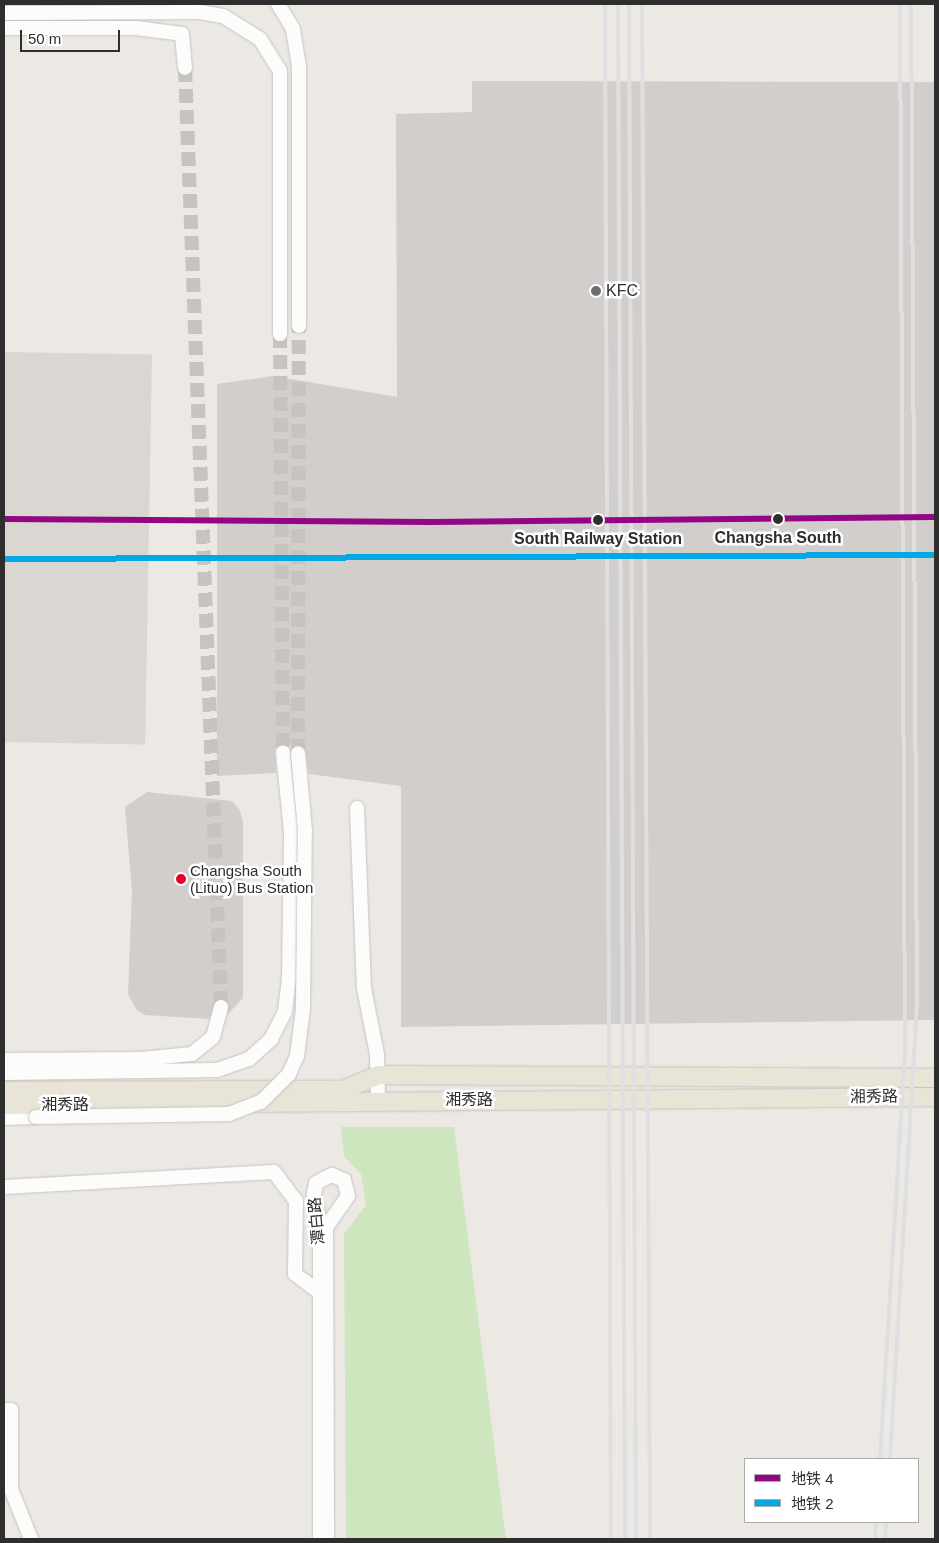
<!DOCTYPE html>
<html>
<head>
<meta charset="utf-8">
<style>
  body { margin:0 }
  #map { position:relative; width:939px; height:1543px; overflow:hidden; background:#ece8e4; font-family:Arial,"Noto Sans SC",sans-serif }
  div>[style] { position:absolute }
  [style*='--x'] { left:calc(var(--x)*1px); top:calc(var(--y)*1px); width:calc(var(--w)*1px); rotate:calc(var(--a)*1deg) }
  .green>* { inset:0; background:#cee6be }
  .plaza>* { inset:0; background:#dad6d2; transform-origin:0 0 }
  .building>* { inset:0; background:#d1cecb }
  .minor-tunnel>* { height:14px; margin-top:-7px; transform-origin:0; background:repeating-linear-gradient(90deg,#c6c3c0 0 14px,transparent 0 21px) }
  .roads { filter:drop-shadow(0 0 1px #c5c4c5) drop-shadow(0 0 1px #c5c4c5) }
  .minor>* { height:14px; margin:-7px; padding:0 7px; transform-origin:7px; border-radius:7px; background:#fcfcfb }
  .major>* { height:18px; margin:-9px; padding:0 9px; transform-origin:9px; border-radius:9px; background:#e8e4d6 }
  .rail>* { height:4px; margin:-2px; padding:0 2px; transform-origin:2px; border-radius:2px; background:#dfdfe1 }
  .bridges { filter:drop-shadow(0 0 1px #c5c4c5) drop-shadow(0 0 1px #c5c4c5) }
  .minor-bridge>* { height:14px; margin:-7px; padding:0 7px; transform-origin:7px; border-radius:7px; background:#fcfcfb }
  .metro-1>* { height:6px; margin:-3px; padding:0 3px; transform-origin:3px; border-radius:3px; background:#920783 }
  .metro-2>* { height:6px; margin:-3px; padding:0 3px; transform-origin:3px; border-radius:3px; background:#02a9e2 }
  .dots>* { width:14px; height:14px; translate:-50% -50%; box-sizing:border-box; border:2px solid #fff; border-radius:50% }
  span { translate:-50% -50%; white-space:nowrap; text-align:center; line-height:1.15; -webkit-text-stroke:5px #fff; paint-order:stroke }
  .bus-label { font-size:15px; color:#2e2e2e }
  .left { translate:0 -50%; text-align:left }
  .poi-label { font-size:16px; color:#2e2e2e }
  .stop-label { font-size:16px; color:#2e2e2e; font-weight:700 }
  .street-label { font-size:16px; color:#2e2e2e }
  .frame { position:absolute; inset:0; border:5px solid #2e2e2e; pointer-events:none }
  .legend { position:absolute; left:744px; top:1458px; width:175px; height:65px; box-sizing:border-box; background:#fff; border:1px solid #ababab; margin:0; padding:6px 9px; list-style:none; font-size:15px; color:#2e2e2e }
  .legend li { display:flex; align-items:center; gap:10px; height:25px }
  .legend b { width:25px; border:1px solid #ababab }
  .scale { position:absolute; left:20px; top:30px; width:100px; height:22px; box-sizing:border-box; border:2px solid #2e2e2e; border-top:0; padding-left:6px; font-size:15px; line-height:18px; white-space:nowrap; color:#2e2e2e; -webkit-text-stroke:4px #fff; paint-order:stroke }
</style>
</head>
<body>
<div id="map">
  <div class="green">
    <i style="clip-path:polygon(341px 1127px,454px 1127px,506px 1539px,346px 1539px,344px 1234px,366px 1205px,361px 1174px,344px 1156px)"></i>
  </div>
  <div class="plaza">
    <i style="left:4px;top:352px;width:148px;height:390px;rotate:1deg"></i>
  </div>
  <div class="building">
    <i style="clip-path:polygon(472px 81px,935px 82px,935px 1020px,401px 1027px,401px 786px,309px 774px,305px 748px,283px 743px,275px 749px,276px 773px,217px 776px,217px 384px,273px 376px,397px 397px,396px 114px,472px 112px)"></i>
    <i style="clip-path:polygon(147px 792px,232px 801px,239px 809px,243px 821px,243px 998px,228px 1014px,227px 1001px,219px 998px,209px 1019px,145px 1015px,136px 1009px,128px 994px,132px 890px,125px 807px)"></i>
  </div>
  <div class="minor-tunnel">
    <i style="--x:185;--y:68;--w:940;--a:87.8"></i>
    <i style="--x:280;--y:334;--w:418;--a:89.6"></i>
    <i style="--x:298;--y:753;--w:427;--a:-89.9"></i>
  </div>
  <div class="roads">
    <div class="minor">
      <i style="--x:278;--y:4;--w:29;--a:59"></i>
      <i style="--x:293;--y:29;--w:37;--a:81"></i>
      <i style="--x:299;--y:66;--w:260;--a:90"></i>
      <i style="--x:4;--y:13;--w:196;--a:-0.3"></i>
      <i style="--x:200;--y:12;--w:23;--a:10"></i>
      <i style="--x:223;--y:16;--w:44;--a:31.9"></i>
      <i style="--x:260;--y:39;--w:38;--a:58"></i>
      <i style="--x:280;--y:71;--w:263;--a:90"></i>
      <i style="--x:4;--y:28;--w:132;--a:0"></i>
      <i style="--x:136;--y:28;--w:46;--a:7.4"></i>
      <i style="--x:182;--y:34;--w:34;--a:85"></i>
      <i style="--x:357;--y:808;--w:180;--a:87.8"></i>
      <i style="--x:364;--y:988;--w:67;--a:78.9"></i>
      <i style="--x:377;--y:1054;--w:45;--a:88.7"></i>
      <i style="--x:4;--y:1060;--w:137;--a:-0.4"></i>
      <i style="--x:141;--y:1059;--w:51;--a:-5.6"></i>
      <i style="--x:192;--y:1054;--w:27;--a:-39"></i>
      <i style="--x:213;--y:1037;--w:31;--a:-75"></i>
      <i style="--x:4;--y:1073;--w:213;--a:-0.8"></i>
      <i style="--x:217;--y:1070;--w:34;--a:-19"></i>
      <i style="--x:249;--y:1059;--w:30;--a:-42"></i>
      <i style="--x:271;--y:1039;--w:31;--a:-63"></i>
      <i style="--x:285;--y:1011;--w:33;--a:-83"></i>
      <i style="--x:289;--y:978;--w:146;--a:-89.2"></i>
      <i style="--x:291;--y:832;--w:80;--a:-95.7"></i>
      <i style="--x:4;--y:1118;--w:32;--a:-2"></i>
      <i style="--x:4;--y:1187;--w:270;--a:-3.2"></i>
      <i style="--x:274;--y:1172;--w:36;--a:53"></i>
      <i style="--x:296;--y:1201;--w:73;--a:90.8"></i>
      <i style="--x:295;--y:1274;--w:36;--a:37"></i>
      <i style="--x:4;--y:1410;--w:7;--a:0"></i>
      <i style="--x:11;--y:1410;--w:79;--a:90"></i>
      <i style="--x:11;--y:1489;--w:54;--a:68.2"></i>
      <i style="--x:320;--y:1539;--w:316;--a:-90"></i>
      <i style="--x:320;--y:1223;--w:30;--a:-102"></i>
      <i style="--x:314;--y:1194;--w:11;--a:-80"></i>
      <i style="--x:316;--y:1183;--w:18;--a:-27"></i>
      <i style="--x:332;--y:1175;--w:13;--a:23"></i>
      <i style="--x:344;--y:1180;--w:16;--a:76"></i>
      <i style="--x:348;--y:1196;--w:39;--a:125"></i>
      <i style="--x:326;--y:1228;--w:311;--a:89.8"></i>
    </div>
    <div class="major">
      <i style="--x:4;--y:1091;--w:339;--a:-0.2"></i>
      <i style="--x:343;--y:1090;--w:38;--a:-23"></i>
      <i style="--x:378;--y:1075;--w:557;--a:0.31"></i>
      <i style="--x:4;--y:1105;--w:931;--a:-0.49"></i>
    </div>
  </div>
  <div class="rail">
    <i style="--x:605;--y:4;--w:1535;--a:89.78"></i>
    <i style="--x:618;--y:4;--w:1535;--a:89.74"></i>
    <i style="--x:629;--y:4;--w:1535;--a:89.74"></i>
    <i style="--x:642;--y:4;--w:1535;--a:89.7"></i>
    <i style="--x:880;--y:1459;--w:407;--a:-86.5"></i>
    <i style="--x:905;--y:1053;--w:1049;--a:-90.27"></i>
    <i style="--x:890;--y:1459;--w:459;--a:-86.6"></i>
    <i style="--x:917;--y:1001;--w:997;--a:-90.34"></i>
    <i style="--x:875;--y:1539;--w:17;--a:-87"></i>
    <i style="--x:885;--y:1539;--w:17;--a:-87"></i>
  </div>
  <div class="bridges">
    <div class="minor-bridge">
      <i style="--x:36;--y:1117;--w:193;--a:-0.9"></i>
      <i style="--x:229;--y:1114;--w:34;--a:-21"></i>
      <i style="--x:261;--y:1102;--w:40;--a:-45"></i>
      <i style="--x:289;--y:1074;--w:20;--a:-66"></i>
      <i style="--x:297;--y:1056;--w:47;--a:-82.7"></i>
      <i style="--x:303;--y:1009;--w:178;--a:-89.4"></i>
      <i style="--x:305;--y:831;--w:78;--a:-95.1"></i>
    </div>
  </div>
  <div class="metro-1">
    <i style="--x:4;--y:519;--w:428;--a:0.4"></i>
    <i style="--x:432;--y:522;--w:503;--a:-0.57"></i>
  </div>
  <div class="metro-2">
    <i style="--x:4;--y:559;--w:931;--a:-0.25"></i>
  </div>
  <div class="dots">
    <i style="left:596px;top:291px;background:#706f6e"></i>
    <i style="left:778px;top:519px;background:#2e2e2e"></i>
    <i style="left:598px;top:520px;background:#2e2e2e"></i>
    <i style="left:181px;top:879px;background:#e4002b"></i>
  </div>
  <div class="bus-label">
    <span class="left" style="left:190px;top:879px">Changsha South<br>(Lituo) Bus Station</span>
  </div>
  <div class="poi-label">
    <span class="left" style="left:606px;top:291px">KFC</span>
  </div>
  <div class="stop-label">
    <span style="left:778px;top:538px">Changsha South</span>
    <span style="left:598px;top:539px">South Railway Station</span>
  </div>
  <div class="street-label">
    <span style="left:874px;top:1097px;rotate:-1deg">湘秀路</span>
    <span style="left:469px;top:1100px">湘秀路</span>
    <span style="left:65px;top:1105px">湘秀路</span>
    <span style="left:317px;top:1221px;rotate:-95deg">潭白路</span>
  </div>
  <div class="frame"></div>
  <ul class="legend">
  <li><b style="height:6px;background:#920783"></b>地铁 4</li>
  <li><b style="height:6px;background:#02a9e2"></b>地铁 2</li>
  </ul>
  <div class="scale">50 m</div>
</div>
</body>
</html>
